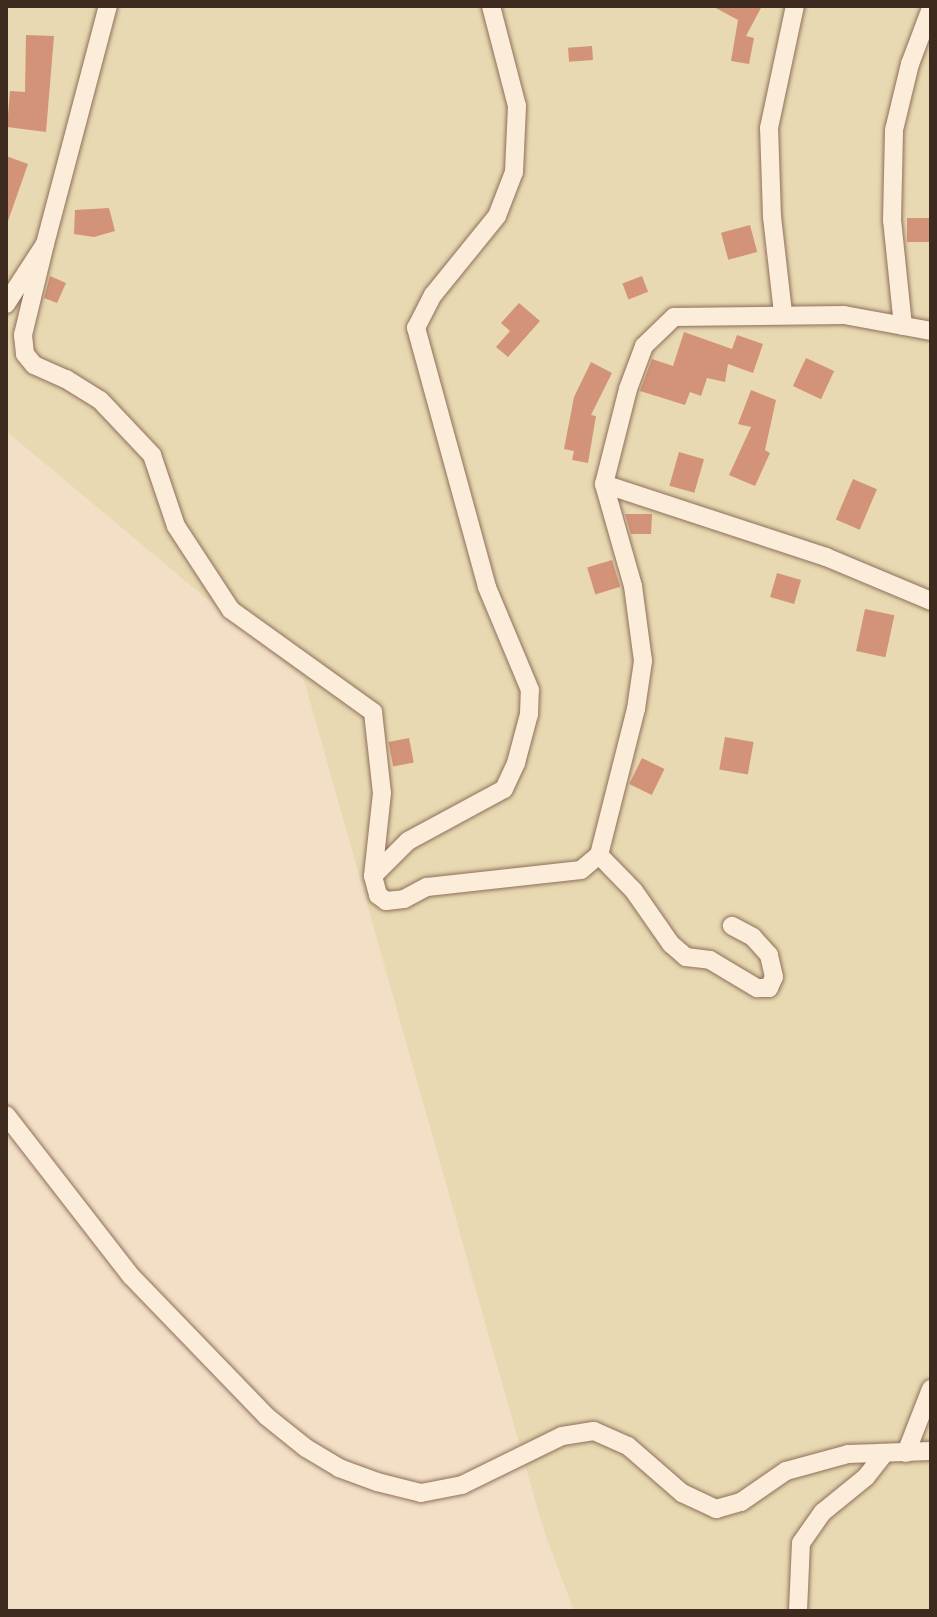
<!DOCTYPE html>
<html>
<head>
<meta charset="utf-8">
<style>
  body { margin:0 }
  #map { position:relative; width:937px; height:1617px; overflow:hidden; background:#f2dfc6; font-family:"Roboto Serif",serif }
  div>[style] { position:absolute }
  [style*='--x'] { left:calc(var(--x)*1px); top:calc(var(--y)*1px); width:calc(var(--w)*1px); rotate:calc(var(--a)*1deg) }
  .farmland>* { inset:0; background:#e8d9b2 }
  .building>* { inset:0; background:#d39378; transform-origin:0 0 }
  .roads { filter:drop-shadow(0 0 2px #8f6f59) drop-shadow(0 0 2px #8f6f59) }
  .minor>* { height:18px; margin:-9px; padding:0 9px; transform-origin:9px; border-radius:9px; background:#fbedda }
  span { translate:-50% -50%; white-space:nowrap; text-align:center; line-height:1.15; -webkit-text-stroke:6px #f9ead6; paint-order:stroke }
  .frame { position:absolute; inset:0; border:8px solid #3e2a1e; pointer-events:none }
</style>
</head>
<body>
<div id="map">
  <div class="farmland">
    <i style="clip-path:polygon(6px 6px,931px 6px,931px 1611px,574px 1611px,543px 1528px,304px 680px,6px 431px)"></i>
  </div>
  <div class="building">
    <i style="clip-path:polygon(712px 6px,762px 6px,746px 36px,754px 38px,749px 64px,731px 61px,738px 20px)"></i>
    <i style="clip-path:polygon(26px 35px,54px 36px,46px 132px,7px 127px,10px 91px,25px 92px)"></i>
    <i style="left:592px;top:46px;width:14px;height:24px;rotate:86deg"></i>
    <i style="clip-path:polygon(6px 156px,28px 164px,8px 221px,6px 221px)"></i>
    <i style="clip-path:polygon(109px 208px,115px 231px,94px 237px,74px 234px,75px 210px)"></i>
    <i style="left:907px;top:218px;width:24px;height:24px"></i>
    <i style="left:750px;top:225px;width:28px;height:30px;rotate:75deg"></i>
    <i style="clip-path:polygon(50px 276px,66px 283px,57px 303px,44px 298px)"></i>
    <i style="left:642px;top:276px;width:17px;height:21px;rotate:69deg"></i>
    <i style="clip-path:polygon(519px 303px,540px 321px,508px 357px,496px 347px,510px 331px,501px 323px)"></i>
    <i style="clip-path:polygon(684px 332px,732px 349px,737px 335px,763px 344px,753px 373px,728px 364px,725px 382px,707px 378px,701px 396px,690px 392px,685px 405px,640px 391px,652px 359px,673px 366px)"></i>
    <i style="left:806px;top:358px;width:31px;height:31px;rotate:25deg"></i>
    <i style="clip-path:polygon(591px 362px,612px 373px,591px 415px,596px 416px,588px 463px,572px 460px,574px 451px,564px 449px,574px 397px)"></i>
    <i style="clip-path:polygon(751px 390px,776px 400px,765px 450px,770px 453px,755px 486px,729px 475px,751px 427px,738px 424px)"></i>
    <i style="left:679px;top:452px;width:26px;height:35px;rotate:16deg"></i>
    <i style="left:853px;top:479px;width:26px;height:44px;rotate:23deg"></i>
    <i style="clip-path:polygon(625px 514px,652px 514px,651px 534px,631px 534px)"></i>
    <i style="left:612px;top:560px;width:28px;height:26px;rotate:73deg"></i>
    <i style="left:777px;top:573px;width:25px;height:25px;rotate:16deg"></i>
    <i style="left:865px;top:609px;width:30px;height:43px;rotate:12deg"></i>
    <i style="left:725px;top:737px;width:29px;height:33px;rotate:10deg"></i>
    <i style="left:409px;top:738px;width:25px;height:21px;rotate:79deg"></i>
    <i style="left:642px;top:758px;width:25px;height:29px;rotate:26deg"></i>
  </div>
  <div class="roads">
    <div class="minor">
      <i style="--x:45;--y:244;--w:94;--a:103.6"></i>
      <i style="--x:23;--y:335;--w:19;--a:84"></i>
      <i style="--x:25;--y:354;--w:14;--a:51"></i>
      <i style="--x:34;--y:365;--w:35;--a:24"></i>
      <i style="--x:66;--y:379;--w:40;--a:32"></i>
      <i style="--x:100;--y:400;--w:76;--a:46.6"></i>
      <i style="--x:152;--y:455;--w:75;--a:71.3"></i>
      <i style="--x:176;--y:526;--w:100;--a:56.8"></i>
      <i style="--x:231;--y:610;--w:175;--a:35.7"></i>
      <i style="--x:373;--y:712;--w:81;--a:83.7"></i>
      <i style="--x:382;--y:793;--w:83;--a:96.2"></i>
      <i style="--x:373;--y:876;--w:20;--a:75"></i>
      <i style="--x:378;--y:895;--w:10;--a:37"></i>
      <i style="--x:386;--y:901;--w:18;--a:-6"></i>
      <i style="--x:404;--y:899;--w:26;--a:-28"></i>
      <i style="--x:427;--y:887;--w:155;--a:-6.3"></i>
      <i style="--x:581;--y:870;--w:23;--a:-40"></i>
      <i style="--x:599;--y:855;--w:151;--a:-75.8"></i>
      <i style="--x:636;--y:709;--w:49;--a:-81.7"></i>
      <i style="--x:643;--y:661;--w:76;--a:-97.6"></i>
      <i style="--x:633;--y:586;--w:106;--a:-105.9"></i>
      <i style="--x:604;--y:484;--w:98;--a:-75.8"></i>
      <i style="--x:628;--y:389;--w:46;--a:-69.6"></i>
      <i style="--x:644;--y:346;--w:42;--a:-44"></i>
      <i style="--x:674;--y:317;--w:170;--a:-0.7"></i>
      <i style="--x:844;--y:315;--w:88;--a:10.4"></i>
      <i style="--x:6;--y:304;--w:72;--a:-57"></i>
      <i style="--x:45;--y:244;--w:246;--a:-75.2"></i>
      <i style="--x:783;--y:313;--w:97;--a:-96.5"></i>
      <i style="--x:772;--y:217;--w:89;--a:-91.9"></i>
      <i style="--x:769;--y:128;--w:125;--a:-78"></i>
      <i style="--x:903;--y:326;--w:107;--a:-95.9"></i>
      <i style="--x:892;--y:220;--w:90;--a:-88.7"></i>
      <i style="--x:894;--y:130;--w:68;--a:-76.4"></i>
      <i style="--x:910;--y:64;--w:60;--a:-69.4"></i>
      <i style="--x:604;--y:484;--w:234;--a:18.2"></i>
      <i style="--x:826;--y:557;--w:114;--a:22.7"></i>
      <i style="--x:599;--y:855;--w:50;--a:45.8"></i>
      <i style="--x:634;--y:891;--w:65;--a:55.1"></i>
      <i style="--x:671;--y:944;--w:20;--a:41"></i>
      <i style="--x:686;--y:957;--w:24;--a:7"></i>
      <i style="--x:710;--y:960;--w:55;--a:30.8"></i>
      <i style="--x:757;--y:988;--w:12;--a:0"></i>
      <i style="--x:769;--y:988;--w:12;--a:-66"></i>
      <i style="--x:774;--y:977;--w:23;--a:-103"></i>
      <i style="--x:769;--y:955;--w:24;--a:-132"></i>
      <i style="--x:753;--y:937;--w:24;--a:-152"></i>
      <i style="--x:373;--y:876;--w:49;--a:-45"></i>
      <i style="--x:408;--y:841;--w:109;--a:-28.4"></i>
      <i style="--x:504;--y:789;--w:29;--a:-65"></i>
      <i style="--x:516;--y:763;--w:51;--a:-75.1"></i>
      <i style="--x:529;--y:714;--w:24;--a:-88"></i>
      <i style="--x:530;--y:690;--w:112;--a:-112.7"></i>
      <i style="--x:487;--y:587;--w:269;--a:-105.3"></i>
      <i style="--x:416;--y:328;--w:37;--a:-63"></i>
      <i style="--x:433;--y:295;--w:102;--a:-51"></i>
      <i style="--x:497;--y:216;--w:47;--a:-68.9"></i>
      <i style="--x:514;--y:172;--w:66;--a:-87.4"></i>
      <i style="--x:517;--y:106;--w:103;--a:-104.6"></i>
      <i style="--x:6;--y:1115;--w:204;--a:52.2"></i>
      <i style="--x:131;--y:1276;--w:194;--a:46"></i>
      <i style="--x:266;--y:1416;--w:51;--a:38.7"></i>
      <i style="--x:306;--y:1448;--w:39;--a:31"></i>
      <i style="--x:339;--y:1468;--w:40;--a:20.2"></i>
      <i style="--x:377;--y:1482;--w:45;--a:14"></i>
      <i style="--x:421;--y:1493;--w:42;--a:-11"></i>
      <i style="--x:462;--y:1485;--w:111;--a:-26.1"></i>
      <i style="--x:562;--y:1436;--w:32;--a:-9"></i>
      <i style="--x:594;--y:1431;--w:37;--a:24"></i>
      <i style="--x:628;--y:1446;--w:72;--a:41"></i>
      <i style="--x:682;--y:1493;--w:38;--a:25"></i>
      <i style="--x:716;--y:1509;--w:26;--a:-16"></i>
      <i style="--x:741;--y:1502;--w:55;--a:-34.6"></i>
      <i style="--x:786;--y:1471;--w:64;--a:-15.3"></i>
      <i style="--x:848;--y:1454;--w:83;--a:-2.1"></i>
      <i style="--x:906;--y:1453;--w:69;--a:-68.7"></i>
      <i style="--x:798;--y:1611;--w:68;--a:-87.5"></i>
      <i style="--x:801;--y:1543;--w:38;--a:-55"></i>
      <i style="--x:823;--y:1512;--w:55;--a:-39.1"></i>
      <i style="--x:866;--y:1477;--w:29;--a:-52"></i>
    </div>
  </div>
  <div class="frame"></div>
</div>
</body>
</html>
